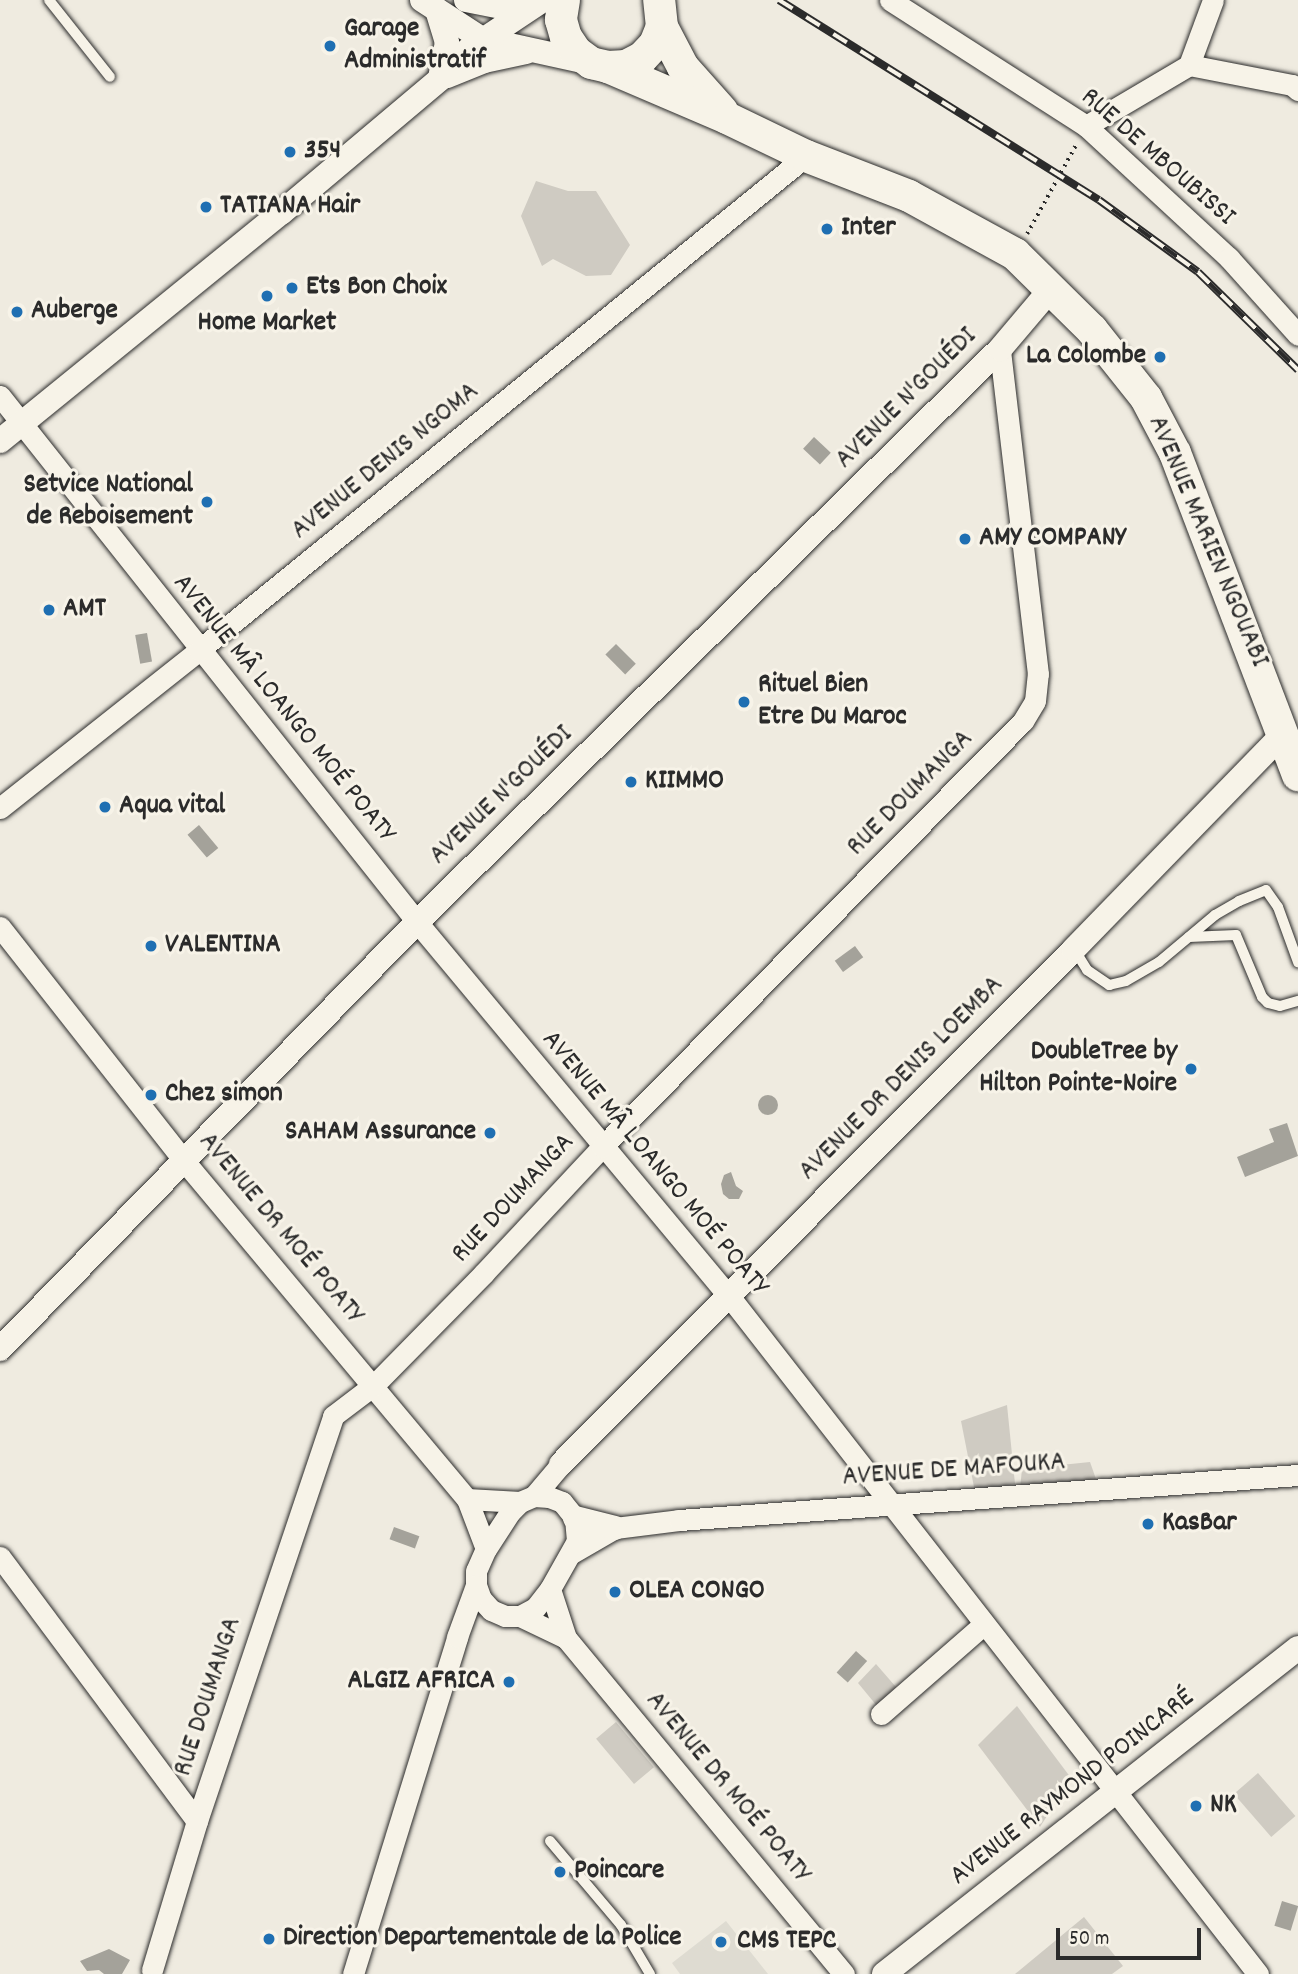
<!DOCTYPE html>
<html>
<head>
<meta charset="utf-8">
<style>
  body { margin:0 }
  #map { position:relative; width:1298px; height:1974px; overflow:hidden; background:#efebe0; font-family:Dekko,sans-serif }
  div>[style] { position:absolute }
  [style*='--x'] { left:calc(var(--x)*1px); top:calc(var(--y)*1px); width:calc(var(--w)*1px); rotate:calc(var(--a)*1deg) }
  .built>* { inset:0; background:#dedbd1 }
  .green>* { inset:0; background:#cfcbc2; transform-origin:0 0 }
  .water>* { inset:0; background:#a4a29a; transform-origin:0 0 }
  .round { border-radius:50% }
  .path>* { height:3.5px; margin-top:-1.75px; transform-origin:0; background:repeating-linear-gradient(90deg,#2b2b2b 0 2px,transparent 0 7px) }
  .roads { filter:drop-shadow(0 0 2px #2b2b2b) drop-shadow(0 0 2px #2b2b2b) }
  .service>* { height:10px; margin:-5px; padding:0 5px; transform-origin:5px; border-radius:5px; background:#f7f3e8 }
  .minor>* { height:21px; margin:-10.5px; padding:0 10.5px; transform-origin:10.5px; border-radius:10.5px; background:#f7f3e8 }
  .tertiary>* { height:24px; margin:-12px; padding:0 12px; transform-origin:12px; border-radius:12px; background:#f7f3e8 }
  .primary>* { height:32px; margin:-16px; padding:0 16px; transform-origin:16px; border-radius:16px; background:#f7f3e8 }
  .rail>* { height:8px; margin-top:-4px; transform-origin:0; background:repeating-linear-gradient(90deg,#f7f3e8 0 16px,#2b2b2b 0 32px); box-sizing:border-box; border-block:2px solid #2b2b2b }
  .dots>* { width:19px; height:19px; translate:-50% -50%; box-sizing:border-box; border:4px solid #f7f3e8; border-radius:50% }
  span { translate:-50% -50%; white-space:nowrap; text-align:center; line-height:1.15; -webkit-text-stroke:6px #f7f3e8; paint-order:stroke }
  .poi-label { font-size:28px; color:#2b2b2b; font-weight:700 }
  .left { translate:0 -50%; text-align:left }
  .right { translate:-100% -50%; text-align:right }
  .street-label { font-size:28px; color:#2b2b2b }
  .scale { position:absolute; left:1056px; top:1928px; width:145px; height:32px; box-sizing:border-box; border:4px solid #2b2b2b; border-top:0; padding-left:9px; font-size:21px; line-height:24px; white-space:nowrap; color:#2b2b2b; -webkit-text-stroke:5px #f7f3e8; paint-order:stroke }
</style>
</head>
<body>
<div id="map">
  <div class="built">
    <i style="clip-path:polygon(726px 1921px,768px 1974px,680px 1974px,672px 1963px)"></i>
  </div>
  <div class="green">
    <i style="clip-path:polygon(536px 181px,568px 191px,596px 191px,630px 245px,611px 275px,586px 276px,553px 259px,542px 266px,521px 216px)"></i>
    <i style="clip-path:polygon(1007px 1405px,1015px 1484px,975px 1492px,961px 1421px)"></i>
    <i style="clip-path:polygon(1090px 1462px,1096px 1479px,1020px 1489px,1022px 1469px)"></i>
    <i style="clip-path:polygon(876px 1664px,896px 1687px,877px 1706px,858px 1683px)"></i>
    <i style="clip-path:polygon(1017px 1706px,1071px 1778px,1040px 1827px,978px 1745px)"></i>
    <i style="left:616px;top:1722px;width:59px;height:26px;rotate:50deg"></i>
    <i style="left:1258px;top:1773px;width:57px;height:32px;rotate:49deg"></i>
    <i style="clip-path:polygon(1084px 1917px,1123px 1966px,1112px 1974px,1015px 1974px)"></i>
  </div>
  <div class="water">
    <i style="left:814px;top:437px;width:23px;height:16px;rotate:43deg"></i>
    <i style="left:147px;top:633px;width:29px;height:12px;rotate:80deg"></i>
    <i style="left:616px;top:644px;width:28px;height:15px;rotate:45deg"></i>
    <i style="left:199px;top:825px;width:30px;height:15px;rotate:50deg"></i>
    <i style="left:855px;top:946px;width:14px;height:25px;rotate:54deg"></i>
    <i class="round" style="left:758px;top:1095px;width:20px;height:20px"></i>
    <i style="clip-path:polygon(1287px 1123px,1298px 1156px,1245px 1177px,1237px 1157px,1274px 1142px,1269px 1129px)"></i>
    <i style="clip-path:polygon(731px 1172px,736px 1186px,743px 1191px,739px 1199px,729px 1199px,723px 1194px,721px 1184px,724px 1175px)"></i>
    <i style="left:394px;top:1527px;width:27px;height:13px;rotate:20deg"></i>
    <i style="left:856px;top:1651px;width:15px;height:29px;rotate:42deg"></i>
    <i style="left:1282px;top:1901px;width:17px;height:26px;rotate:17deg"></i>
    <i style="clip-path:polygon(109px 1949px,130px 1960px,122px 1974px,104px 1974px,99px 1970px,87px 1971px,80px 1961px)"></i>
  </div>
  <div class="path">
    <i style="--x:1027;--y:234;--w:104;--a:-61.2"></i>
  </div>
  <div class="roads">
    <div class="service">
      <i style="--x:49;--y:0;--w:98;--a:51.6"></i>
      <i style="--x:1189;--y:937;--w:47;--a:-2.4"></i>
      <i style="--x:1236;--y:935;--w:67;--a:67.2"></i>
      <i style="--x:1262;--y:997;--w:8;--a:45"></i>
      <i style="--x:1268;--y:1003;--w:12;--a:14"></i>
      <i style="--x:1280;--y:1006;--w:19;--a:-16"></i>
      <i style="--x:1074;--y:949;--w:25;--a:58"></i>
      <i style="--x:1087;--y:970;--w:27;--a:34"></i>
      <i style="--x:1109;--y:985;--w:17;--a:-13"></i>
      <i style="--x:1126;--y:981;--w:38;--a:-30"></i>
      <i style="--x:1159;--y:962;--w:73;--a:-40"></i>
      <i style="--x:1215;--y:915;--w:28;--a:-30"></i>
      <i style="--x:1239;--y:901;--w:29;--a:-22"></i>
      <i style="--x:1266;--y:890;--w:21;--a:55"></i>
      <i style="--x:1278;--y:907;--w:59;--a:70"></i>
      <i style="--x:550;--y:1841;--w:110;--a:49.8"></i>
      <i style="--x:621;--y:1925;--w:57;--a:59.4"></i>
    </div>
    <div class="minor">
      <i style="--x:890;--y:0;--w:233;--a:32.7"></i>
      <i style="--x:1086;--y:126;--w:195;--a:42.7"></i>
      <i style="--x:1229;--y:258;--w:103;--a:48.1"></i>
      <i style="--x:1189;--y:65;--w:105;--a:11"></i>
      <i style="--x:1292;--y:85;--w:8;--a:40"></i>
      <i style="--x:1086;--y:126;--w:120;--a:-30.6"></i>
      <i style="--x:1189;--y:65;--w:69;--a:-69.7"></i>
      <i style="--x:0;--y:396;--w:671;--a:51.59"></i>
      <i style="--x:417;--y:922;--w:487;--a:50.2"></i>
      <i style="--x:729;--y:1296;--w:860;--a:52.04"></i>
      <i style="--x:0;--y:808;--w:254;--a:-38.4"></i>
      <i style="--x:199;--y:650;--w:783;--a:-39.14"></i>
      <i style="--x:0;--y:927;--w:299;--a:51.8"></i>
      <i style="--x:185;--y:1162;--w:439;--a:50.1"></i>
      <i style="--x:467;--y:1499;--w:53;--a:69.2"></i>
      <i style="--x:534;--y:1496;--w:15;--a:4"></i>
      <i style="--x:549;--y:1497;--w:14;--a:21"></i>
      <i style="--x:562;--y:1502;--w:21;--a:51"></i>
      <i style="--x:575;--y:1518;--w:23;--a:85"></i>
      <i style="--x:577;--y:1541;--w:55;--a:119.4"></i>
      <i style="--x:550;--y:1589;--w:24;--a:128"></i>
      <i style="--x:535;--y:1608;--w:17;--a:152"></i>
      <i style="--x:520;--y:1616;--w:15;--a:180"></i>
      <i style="--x:505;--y:1616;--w:15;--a:-157"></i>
      <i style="--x:491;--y:1610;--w:15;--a:-132"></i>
      <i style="--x:481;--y:1599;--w:15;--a:-110"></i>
      <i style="--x:476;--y:1585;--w:14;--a:-90"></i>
      <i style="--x:476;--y:1571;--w:24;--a:-66"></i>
      <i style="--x:486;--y:1549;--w:44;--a:-57"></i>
      <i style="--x:510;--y:1512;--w:14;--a:-45"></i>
      <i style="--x:520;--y:1502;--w:15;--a:-23"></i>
      <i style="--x:534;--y:1496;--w:42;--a:-49.8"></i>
      <i style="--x:467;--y:1499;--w:53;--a:3.2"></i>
      <i style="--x:572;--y:1553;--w:50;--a:-30.2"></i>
      <i style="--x:615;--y:1528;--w:64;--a:-7.1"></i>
      <i style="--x:679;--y:1520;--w:621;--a:-4.16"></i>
      <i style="--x:0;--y:1557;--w:329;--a:53.3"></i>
      <i style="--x:550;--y:1589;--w:52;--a:71.9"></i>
      <i style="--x:520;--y:1616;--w:51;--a:25.6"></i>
      <i style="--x:566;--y:1638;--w:436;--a:50.4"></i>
      <i style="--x:881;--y:1714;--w:137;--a:-41.1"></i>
      <i style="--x:152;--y:1970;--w:156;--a:-73.2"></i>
      <i style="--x:197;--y:1821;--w:427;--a:-71.4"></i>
      <i style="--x:333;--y:1416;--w:51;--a:-37.1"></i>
      <i style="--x:374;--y:1385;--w:157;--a:-45.5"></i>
      <i style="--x:484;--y:1273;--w:173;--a:-46.9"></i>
      <i style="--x:602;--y:1147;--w:599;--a:-45.34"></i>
      <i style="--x:1023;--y:721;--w:23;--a:-59"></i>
      <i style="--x:1035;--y:701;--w:27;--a:-84"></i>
      <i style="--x:1038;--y:674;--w:327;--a:-96.7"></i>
      <i style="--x:353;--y:1974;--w:353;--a:-72.8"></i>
      <i style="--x:457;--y:1637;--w:55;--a:-69.9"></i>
    </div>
    <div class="tertiary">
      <i style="--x:422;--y:0;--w:72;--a:33"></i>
      <i style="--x:482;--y:39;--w:112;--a:12.4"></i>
      <i style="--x:466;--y:0;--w:41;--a:11.3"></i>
      <i style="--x:506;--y:8;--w:24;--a:-9"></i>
      <i style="--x:437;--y:10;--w:34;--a:73"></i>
      <i style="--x:447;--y:42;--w:37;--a:101"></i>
      <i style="--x:447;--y:76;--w:40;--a:-22"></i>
      <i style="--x:484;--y:61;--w:43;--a:-12.1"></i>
      <i style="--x:0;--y:441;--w:362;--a:-39.1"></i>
      <i style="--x:281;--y:213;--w:208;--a:-40.1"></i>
      <i style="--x:440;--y:79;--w:40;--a:-46"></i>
      <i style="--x:468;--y:50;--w:87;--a:-33.7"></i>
      <i style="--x:0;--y:1349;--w:597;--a:-45.68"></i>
      <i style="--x:417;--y:922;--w:817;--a:-44.5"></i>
      <i style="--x:1000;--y:349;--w:77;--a:-49.7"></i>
      <i style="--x:561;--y:1464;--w:727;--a:-45.11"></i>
      <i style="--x:1074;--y:949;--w:300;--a:-45.8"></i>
      <i style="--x:575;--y:1518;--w:41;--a:14"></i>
      <i style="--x:884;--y:1974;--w:527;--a:-38.22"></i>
    </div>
    <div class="primary">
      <i style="--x:564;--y:0;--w:20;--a:99"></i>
      <i style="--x:561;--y:20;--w:18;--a:74"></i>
      <i style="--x:566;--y:37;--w:18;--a:56"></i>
      <i style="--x:576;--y:52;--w:19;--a:36"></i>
      <i style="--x:591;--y:63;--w:17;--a:13"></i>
      <i style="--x:608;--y:67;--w:18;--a:-3"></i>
      <i style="--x:626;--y:66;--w:18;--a:-27"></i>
      <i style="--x:642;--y:58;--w:19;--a:-47"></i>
      <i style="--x:655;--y:44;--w:18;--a:-68"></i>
      <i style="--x:662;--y:27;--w:27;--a:-96"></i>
      <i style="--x:662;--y:27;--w:45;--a:62.3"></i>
      <i style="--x:683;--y:67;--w:59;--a:48.4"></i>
      <i style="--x:608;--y:67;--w:129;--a:23.2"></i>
      <i style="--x:727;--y:118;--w:88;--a:25.7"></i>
      <i style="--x:806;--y:156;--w:110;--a:21.2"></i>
      <i style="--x:909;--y:196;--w:121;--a:28.7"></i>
      <i style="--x:1015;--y:254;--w:108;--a:44.6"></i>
      <i style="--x:1092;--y:330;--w:87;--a:51.5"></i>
      <i style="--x:1146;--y:398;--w:62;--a:62.2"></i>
      <i style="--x:1175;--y:453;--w:345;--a:69.1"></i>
    </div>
  </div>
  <div class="rail">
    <i style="--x:779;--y:0;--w:377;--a:32"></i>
    <i style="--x:1099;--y:200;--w:122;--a:36"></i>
    <i style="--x:1198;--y:272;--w:140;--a:44.4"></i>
  </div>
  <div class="dots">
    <i style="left:330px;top:46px;background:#1f6fb2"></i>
    <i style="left:290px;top:152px;background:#1f6fb2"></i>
    <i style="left:206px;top:207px;background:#1f6fb2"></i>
    <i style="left:827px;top:229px;background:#1f6fb2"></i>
    <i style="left:292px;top:288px;background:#1f6fb2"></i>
    <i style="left:267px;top:296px;background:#1f6fb2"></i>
    <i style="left:17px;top:312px;background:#1f6fb2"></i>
    <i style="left:1160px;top:357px;background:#1f6fb2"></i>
    <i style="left:207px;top:502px;background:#1f6fb2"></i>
    <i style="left:965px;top:539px;background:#1f6fb2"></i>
    <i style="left:49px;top:610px;background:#1f6fb2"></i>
    <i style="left:744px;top:702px;background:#1f6fb2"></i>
    <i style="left:631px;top:782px;background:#1f6fb2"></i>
    <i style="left:105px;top:807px;background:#1f6fb2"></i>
    <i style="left:151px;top:946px;background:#1f6fb2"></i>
    <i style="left:1191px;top:1069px;background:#1f6fb2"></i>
    <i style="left:151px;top:1095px;background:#1f6fb2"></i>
    <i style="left:490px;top:1133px;background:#1f6fb2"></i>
    <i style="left:1148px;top:1524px;background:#1f6fb2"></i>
    <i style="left:615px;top:1592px;background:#1f6fb2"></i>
    <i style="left:509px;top:1682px;background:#1f6fb2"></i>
    <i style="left:1196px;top:1806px;background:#1f6fb2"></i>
    <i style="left:560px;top:1872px;background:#1f6fb2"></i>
    <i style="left:269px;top:1939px;background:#1f6fb2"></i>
    <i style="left:721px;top:1942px;background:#1f6fb2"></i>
  </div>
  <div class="poi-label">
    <span class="left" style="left:344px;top:46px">Garage<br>Administratif</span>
    <span class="left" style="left:304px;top:152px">354</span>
    <span class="left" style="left:220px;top:207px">TATIANA Hair</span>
    <span class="left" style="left:841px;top:229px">Inter</span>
    <span class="left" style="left:306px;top:288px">Ets Bon Choix</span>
    <span class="left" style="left:31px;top:312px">Auberge</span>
    <span style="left:267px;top:324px">Home Market</span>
    <span class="right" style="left:1146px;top:357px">La Colombe</span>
    <span class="right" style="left:193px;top:502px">Setvice National<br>de Reboisement</span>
    <span class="left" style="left:979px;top:539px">AMY COMPANY</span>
    <span class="left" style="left:63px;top:610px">AMT</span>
    <span class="left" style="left:758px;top:702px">Rituel Bien<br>Etre Du Maroc</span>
    <span class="left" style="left:645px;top:782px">KIIMMO</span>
    <span class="left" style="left:119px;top:807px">Aqua vital</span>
    <span class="left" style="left:165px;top:946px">VALENTINA</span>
    <span class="right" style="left:1177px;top:1069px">DoubleTree by<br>Hilton Pointe-Noire</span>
    <span class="left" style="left:165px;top:1095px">Chez simon</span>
    <span class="right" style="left:476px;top:1133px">SAHAM Assurance</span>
    <span class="left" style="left:1162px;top:1524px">KasBar</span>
    <span class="left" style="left:629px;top:1592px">OLEA CONGO</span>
    <span class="right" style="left:495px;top:1682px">ALGIZ AFRICA</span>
    <span class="left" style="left:1210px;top:1806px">NK</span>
    <span class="left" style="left:574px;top:1872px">Poincare</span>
    <span class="left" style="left:283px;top:1939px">Direction Departementale de la Police</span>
    <span class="left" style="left:737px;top:1942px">CMS TEPC</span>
  </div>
  <div class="street-label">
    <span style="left:1157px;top:158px;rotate:41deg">RUE DE MBOUBISSI</span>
    <span style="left:907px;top:399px;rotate:-45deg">AVENUE N'GOUÉDI</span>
    <span style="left:386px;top:462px;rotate:-39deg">AVENUE DENIS NGOMA</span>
    <span style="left:1207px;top:542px;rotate:67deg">AVENUE MARIEN NGOUABI</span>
    <span style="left:283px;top:709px;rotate:51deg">AVENUE MÂ LOANGO MOÉ POATY</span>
    <span style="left:911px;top:794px;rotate:-45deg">RUE DOUMANGA</span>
    <span style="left:502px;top:796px;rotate:-44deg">AVENUE N'GOUÉDI</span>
    <span style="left:902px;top:1079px;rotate:-45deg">AVENUE DR DENIS LOEMBA</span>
    <span style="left:654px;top:1164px;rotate:50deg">AVENUE MÂ LOANGO MOÉ POATY</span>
    <span style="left:514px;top:1199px;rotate:-47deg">RUE DOUMANGA</span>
    <span style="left:280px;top:1229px;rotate:50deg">AVENUE DR MOÉ POATY</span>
    <span style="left:954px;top:1471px;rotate:-4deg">AVENUE DE MAFOUKA</span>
    <span style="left:209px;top:1697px;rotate:-72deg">RUE DOUMANGA</span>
    <span style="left:727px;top:1788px;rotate:50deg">AVENUE DR MOÉ POATY</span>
    <span style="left:1073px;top:1788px;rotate:-38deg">AVENUE RAYMOND POINCARÉ</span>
  </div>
  <div class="scale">50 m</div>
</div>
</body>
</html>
